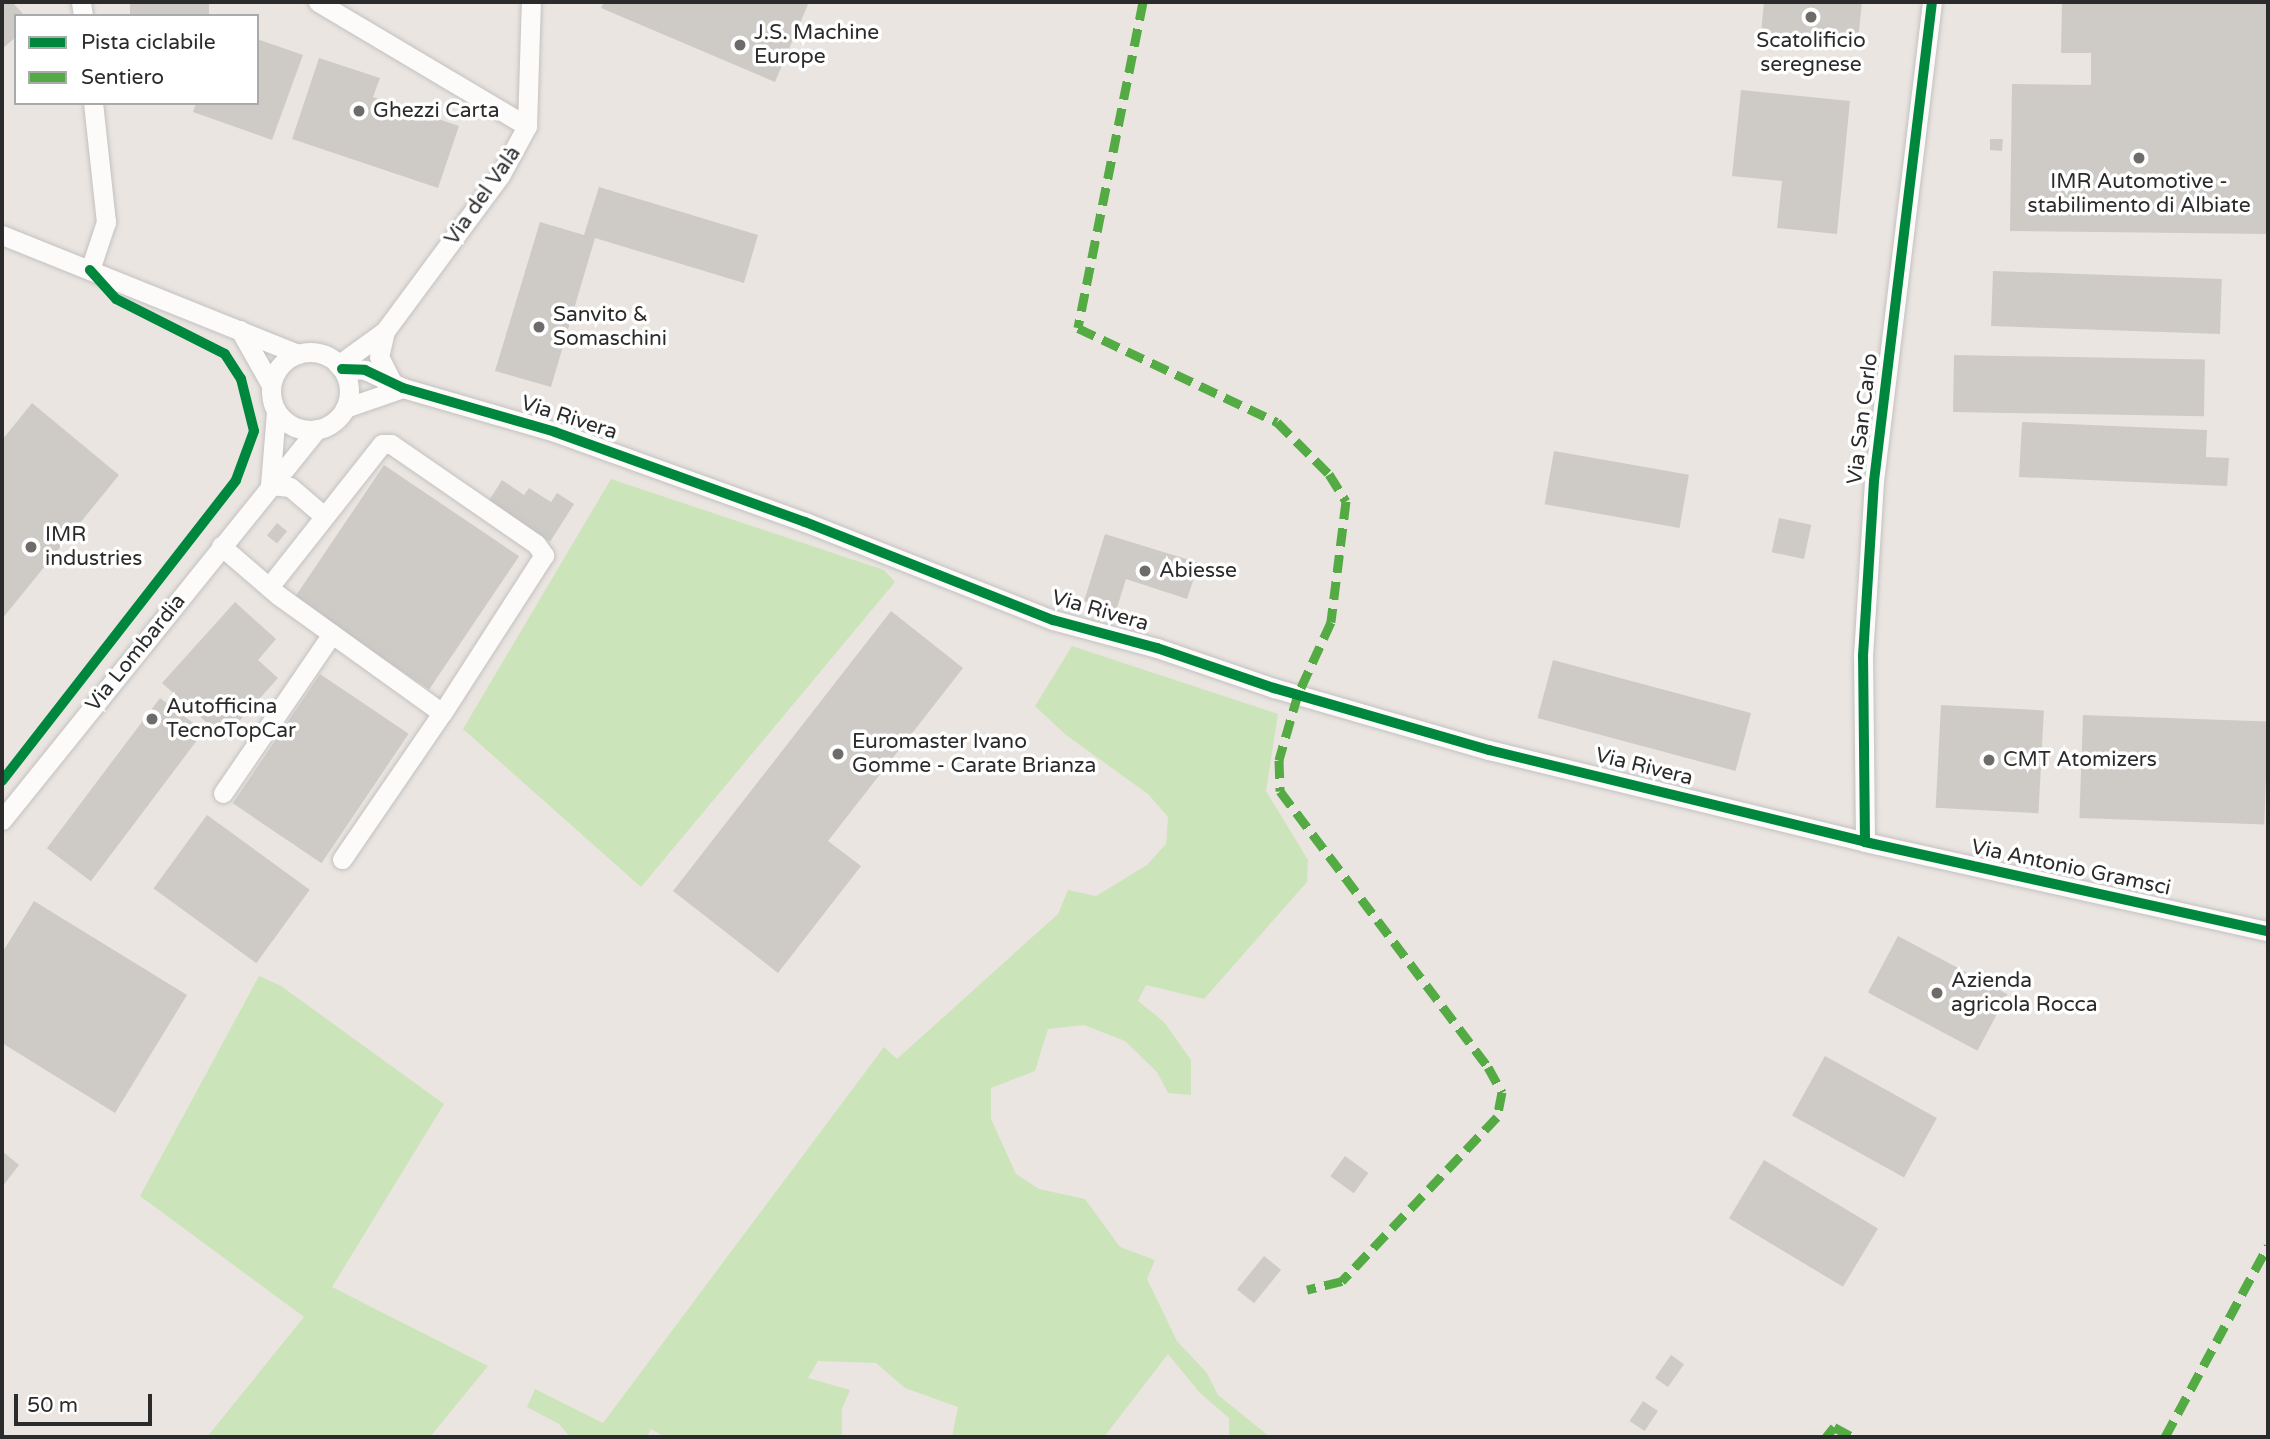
<!DOCTYPE html>
<html>
<head>
<meta charset="utf-8">
<style>
  body { margin:0 }
  #map { position:relative; width:2270px; height:1439px; overflow:hidden; background:#eae5e0; font-family:"Varela Round",sans-serif }
  div>[style] { position:absolute }
  [style*='--x'] { left:calc(var(--x)*1px); top:calc(var(--y)*1px); width:calc(var(--w)*1px); rotate:calc(var(--a)*1deg) }
  .green>* { inset:0; background:#cce4ba }
  .building>* { inset:0; background:#cecbc7; transform-origin:0 0 }
  .roads { filter:drop-shadow(0 0 2px #c3c1c1) drop-shadow(0 0 2px #c3c1c1) }
  .minor>* { height:19px; margin:-9.5px; padding:0 9.5px; transform-origin:9.5px; border-radius:9.5px; background:#fcfbfa }
  .minor>.ring { margin:-9.5px; padding:0; box-sizing:content-box; background:none; border:19px solid #fcfbfa; border-radius:50% }
  .quiet>* { height:9px; margin-top:-4.5px; transform-origin:0; background:repeating-linear-gradient(90deg,#54ab44 0 18px,transparent 0 27px) }
  .cycleway>* { height:10px; margin:-5px; padding:0 5px; transform-origin:5px; border-radius:5px; background:#00873e }
  .dots>* { width:19px; height:19px; translate:-50% -50%; box-sizing:border-box; border:4px solid #fff; border-radius:50% }
  span { translate:-50% -50%; white-space:nowrap; text-align:center; line-height:1.15; -webkit-text-stroke:7px #fff; paint-order:stroke }
  .poi-label { font-size:21px; color:#2b2b2b }
  .left { translate:0 -50%; text-align:left }
  .street-label { font-size:21px; color:#2b2b2b }
  .frame { position:absolute; inset:0; border:4px solid #2b2b2b; pointer-events:none }
  .legend { position:absolute; left:14px; top:14px; width:245px; height:91px; box-sizing:border-box; background:#fff; border:2px solid #aaa; margin:0; padding:9px 12px; list-style:none; font-size:21px; color:#2b2b2b }
  .legend li { display:flex; align-items:center; gap:14px; height:35px }
  .legend b { width:35px; border:2px solid #aaa }
  .scale { position:absolute; left:14px; top:1394px; width:138px; height:32px; box-sizing:border-box; border:4px solid #2b2b2b; border-top:0; padding-left:9px; font-size:21px; line-height:24px; white-space:nowrap; color:#2b2b2b; -webkit-text-stroke:5px #fff; paint-order:stroke }
</style>
</head>
<body>
<div id="map">
  <div class="green">
    <i style="clip-path:polygon(611px 479px,884px 570px,895px 582px,641px 887px,463px 729px)"></i>
    <i style="clip-path:polygon(1072px 646px,1278px 714px,1266px 791px,1308px 860px,1307px 882px,1204px 999px,1146px 985px,1138px 1001px,1164px 1022px,1191px 1060px,1191px 1095px,1168px 1093px,1157px 1072px,1125px 1041px,1084px 1025px,1048px 1029px,1035px 1071px,991px 1088px,991px 1119px,1016px 1174px,1039px 1189px,1085px 1199px,1120px 1247px,1155px 1260px,1147px 1279px,1177px 1341px,1207px 1373px,1218px 1395px,1270px 1437px,1229px 1437px,1229px 1418px,1200px 1393px,1168px 1354px,1104px 1437px,952px 1437px,958px 1407px,905px 1388px,876px 1363px,818px 1361px,808px 1378px,850px 1390px,842px 1409px,842px 1437px,665px 1437px,651px 1429px,647px 1437px,570px 1437px,559px 1424px,527px 1407px,535px 1389px,603px 1423px,884px 1047px,897px 1059px,1058px 914px,1068px 890px,1096px 896px,1147px 865px,1166px 844px,1168px 817px,1148px 794px,1066px 735px,1035px 706px)"></i>
    <i style="clip-path:polygon(259px 976px,281px 986px,444px 1104px,332px 1287px,488px 1366px,430px 1437px,207px 1437px,304px 1317px,140px 1196px)"></i>
  </div>
  <div class="building">
    <i style="clip-path:polygon(2px 2px,12px 2px,25px 16px,16px 16px,16px 37px,2px 49px)"></i>
    <i style="left:130px;top:2px;width:79px;height:14px"></i>
    <i style="clip-path:polygon(604px 2px,809px 2px,775px 82px,601px 8px)"></i>
    <i style="clip-path:polygon(1764px 2px,1862px 2px,1858px 41px,1761px 32px)"></i>
    <i style="clip-path:polygon(2062px 2px,2268px 2px,2268px 234px,2010px 231px,2012px 84px,2091px 85px,2091px 53px,2061px 53px)"></i>
    <i style="clip-path:polygon(257px 39px,303px 55px,272px 140px,193px 112px,196px 103px,257px 103px)"></i>
    <i style="clip-path:polygon(319px 58px,380px 78px,373px 97px,459px 126px,438px 188px,292px 139px)"></i>
    <i style="clip-path:polygon(1741px 90px,1850px 101px,1837px 234px,1777px 228px,1782px 181px,1732px 176px)"></i>
    <i style="clip-path:polygon(1990px 139px,2003px 139px,2002px 151px,1990px 150px)"></i>
    <i style="clip-path:polygon(599px 187px,758px 235px,744px 283px,595px 238px,551px 387px,495px 371px,540px 222px,584px 235px)"></i>
    <i style="left:1993px;top:271px;width:229px;height:55px;rotate:2deg"></i>
    <i style="left:1954px;top:355px;width:251px;height:57px;rotate:1deg"></i>
    <i style="clip-path:polygon(32px 403px,119px 475px,2px 619px,2px 440px)"></i>
    <i style="clip-path:polygon(2022px 422px,2207px 430px,2206px 457px,2229px 458px,2227px 486px,2019px 477px)"></i>
    <i style="left:1554px;top:451px;width:137px;height:54px;rotate:10deg"></i>
    <i style="left:384px;top:465px;width:163px;height:161px;rotate:34deg"></i>
    <i style="clip-path:polygon(502px 480px,524px 495px,529px 488px,551px 502px,557px 493px,574px 504px,550px 542px,488px 502px)"></i>
    <i style="left:1779px;top:518px;width:33px;height:35px;rotate:12deg"></i>
    <i style="left:277px;top:523px;width:13px;height:16px;rotate:39deg"></i>
    <i style="clip-path:polygon(1105px 534px,1199px 563px,1187px 599px,1126px 579px,1116px 611px,1084px 601px)"></i>
    <i style="clip-path:polygon(235px 602px,276px 639px,258px 660px,278px 678px,224px 738px,162px 683px)"></i>
    <i style="clip-path:polygon(891px 611px,963px 668px,828px 841px,861px 866px,778px 973px,673px 891px)"></i>
    <i style="left:1553px;top:660px;width:205px;height:60px;rotate:15deg"></i>
    <i style="left:320px;top:674px;width:107px;height:156px;rotate:34deg"></i>
    <i style="left:160px;top:698px;width:55px;height:188px;rotate:37deg"></i>
    <i style="left:1941px;top:705px;width:103px;height:103px;rotate:3deg"></i>
    <i style="left:2083px;top:715px;width:185px;height:103px;rotate:2deg"></i>
    <i style="left:207px;top:815px;width:127px;height:91px;rotate:36deg"></i>
    <i style="clip-path:polygon(34px 901px,187px 995px,115px 1113px,2px 1043px,2px 953px)"></i>
    <i style="left:1898px;top:936px;width:124px;height:64px;rotate:28deg"></i>
    <i style="left:1825px;top:1056px;width:128px;height:68px;rotate:29deg"></i>
    <i style="clip-path:polygon(2px 1151px,19px 1165px,2px 1187px)"></i>
    <i style="left:1345px;top:1156px;width:29px;height:25px;rotate:36deg"></i>
    <i style="left:1764px;top:1160px;width:133px;height:68px;rotate:31deg"></i>
    <i style="left:1264px;top:1256px;width:22px;height:43px;rotate:39deg"></i>
    <i style="left:1671px;top:1355px;width:16px;height:28px;rotate:35deg"></i>
    <i style="left:1643px;top:1401px;width:18px;height:24px;rotate:34deg"></i>
  </div>
  <div class="roads">
    <div class="minor">
      <i style="--x:81;--y:2;--w:14;--a:82"></i>
      <i style="--x:318;--y:2;--w:243;--a:30.7"></i>
      <i style="--x:2;--y:235;--w:319;--a:21.9"></i>
      <i style="--x:90;--y:270;--w:51;--a:-71.6"></i>
      <i style="--x:106;--y:222;--w:120;--a:-96.2"></i>
      <i style="--x:240;--y:330;--w:63;--a:60.6"></i>
      <i class="ring" style="left:271px;top:352px;width:59px;height:59px"></i>
      <i style="--x:338;--y:365;--w:58;--a:-35.9"></i>
      <i style="--x:342;--y:369;--w:23;--a:2"></i>
      <i style="--x:365;--y:370;--w:42;--a:25.3"></i>
      <i style="--x:403;--y:388;--w:158;--a:16.1"></i>
      <i style="--x:555;--y:432;--w:266;--a:19.8"></i>
      <i style="--x:805;--y:522;--w:267;--a:21.6"></i>
      <i style="--x:1053;--y:620;--w:108;--a:15.1"></i>
      <i style="--x:1157;--y:648;--w:124;--a:18.9"></i>
      <i style="--x:1274;--y:688;--w:224;--a:16.1"></i>
      <i style="--x:1489;--y:750;--w:387;--a:13.7"></i>
      <i style="--x:1865;--y:842;--w:413;--a:12.5"></i>
      <i style="--x:393;--y:384;--w:30;--a:-117"></i>
      <i style="--x:379;--y:357;--w:27;--a:-77"></i>
      <i style="--x:385;--y:331;--w:195;--a:-53.5"></i>
      <i style="--x:501;--y:174;--w:55;--a:-61.6"></i>
      <i style="--x:527;--y:126;--w:124;--a:-88.2"></i>
      <i style="--x:345;--y:408;--w:61;--a:-19"></i>
      <i style="--x:270;--y:485;--w:73;--a:-85.3"></i>
      <i style="--x:270;--y:485;--w:20;--a:6"></i>
      <i style="--x:290;--y:487;--w:45;--a:40.5"></i>
      <i style="--x:221;--y:546;--w:75;--a:40.7"></i>
      <i style="--x:278;--y:595;--w:202;--a:35.7"></i>
      <i style="--x:442;--y:713;--w:177;--a:124.4"></i>
      <i style="--x:269;--y:587;--w:182;--a:-51.7"></i>
      <i style="--x:382;--y:444;--w:9;--a:0"></i>
      <i style="--x:391;--y:444;--w:176;--a:34.6"></i>
      <i style="--x:536;--y:544;--w:14;--a:54"></i>
      <i style="--x:544;--y:555;--w:188;--a:122.8"></i>
      <i style="--x:223;--y:793;--w:193;--a:-55.6"></i>
      <i style="--x:2;--y:820;--w:502;--a:-51.14"></i>
      <i style="--x:1865;--y:842;--w:186;--a:-90.6"></i>
      <i style="--x:1863;--y:656;--w:175;--a:-86.4"></i>
      <i style="--x:1874;--y:481;--w:482;--a:-83.1"></i>
    </div>
  </div>
  <div class="quiet">
    <i style="--x:1143;--y:2;--w:332;--a:101.3"></i>
    <i style="--x:1078;--y:328;--w:220;--a:25.3"></i>
    <i style="--x:1277;--y:422;--w:74;--a:45"></i>
    <i style="--x:1329;--y:474;--w:32;--a:58"></i>
    <i style="--x:1346;--y:501;--w:122;--a:97.1"></i>
    <i style="--x:1331;--y:622;--w:79;--a:114.6"></i>
    <i style="--x:1298;--y:694;--w:69;--a:106.1"></i>
    <i style="--x:1279;--y:760;--w:31;--a:88"></i>
    <i style="--x:1280;--y:791;--w:346;--a:53"></i>
    <i style="--x:1488;--y:1067;--w:29;--a:61"></i>
    <i style="--x:1502;--y:1092;--w:25;--a:101"></i>
    <i style="--x:1497;--y:1117;--w:226;--a:133.4"></i>
    <i style="--x:1342;--y:1281;--w:36;--a:166"></i>
    <i style="--x:1826;--y:1437;--w:13;--a:-51"></i>
    <i style="--x:1834;--y:1427;--w:21;--a:28"></i>
    <i style="--x:2165;--y:1437;--w:217;--a:-61.7"></i>
  </div>
  <div class="cycleway">
    <i style="--x:342;--y:369;--w:23;--a:2"></i>
    <i style="--x:365;--y:370;--w:42;--a:25.3"></i>
    <i style="--x:403;--y:388;--w:158;--a:16.1"></i>
    <i style="--x:555;--y:432;--w:266;--a:19.8"></i>
    <i style="--x:805;--y:522;--w:267;--a:21.6"></i>
    <i style="--x:1053;--y:620;--w:108;--a:15.1"></i>
    <i style="--x:1157;--y:648;--w:124;--a:18.9"></i>
    <i style="--x:1274;--y:688;--w:224;--a:16.1"></i>
    <i style="--x:1489;--y:750;--w:387;--a:13.7"></i>
    <i style="--x:1865;--y:842;--w:413;--a:12.5"></i>
    <i style="--x:2;--y:781;--w:381;--a:-52.1"></i>
    <i style="--x:236;--y:480;--w:52;--a:-69.8"></i>
    <i style="--x:254;--y:431;--w:54;--a:-104"></i>
    <i style="--x:241;--y:379;--w:30;--a:-123"></i>
    <i style="--x:225;--y:354;--w:122;--a:-153.2"></i>
    <i style="--x:116;--y:299;--w:39;--a:-132"></i>
    <i style="--x:1865;--y:842;--w:186;--a:-90.6"></i>
    <i style="--x:1863;--y:656;--w:175;--a:-86.4"></i>
    <i style="--x:1874;--y:481;--w:482;--a:-83.1"></i>
  </div>
  <div class="dots">
    <i style="left:1811px;top:17px;background:#6e6c6a"></i>
    <i style="left:740px;top:45px;background:#6e6c6a"></i>
    <i style="left:359px;top:111px;background:#6e6c6a"></i>
    <i style="left:2139px;top:158px;background:#6e6c6a"></i>
    <i style="left:539px;top:327px;background:#6e6c6a"></i>
    <i style="left:31px;top:547px;background:#6e6c6a"></i>
    <i style="left:1145px;top:571px;background:#6e6c6a"></i>
    <i style="left:152px;top:719px;background:#6e6c6a"></i>
    <i style="left:838px;top:754px;background:#6e6c6a"></i>
    <i style="left:1989px;top:760px;background:#6e6c6a"></i>
    <i style="left:1937px;top:993px;background:#6e6c6a"></i>
  </div>
  <div class="poi-label">
    <span class="left" style="left:754px;top:45px">J.S. Machine<br>Europe</span>
    <span style="left:1811px;top:53px">Scatolificio<br>seregnese</span>
    <span class="left" style="left:373px;top:111px">Ghezzi Carta</span>
    <span style="left:2139px;top:194px">IMR Automotive -<br>stabilimento di Albiate</span>
    <span class="left" style="left:553px;top:327px">Sanvito &amp;<br>Somaschini</span>
    <span class="left" style="left:45px;top:547px">IMR<br>industries</span>
    <span class="left" style="left:1159px;top:571px">Abiesse</span>
    <span class="left" style="left:166px;top:719px">Autofficina<br>TecnoTopCar</span>
    <span class="left" style="left:852px;top:754px">Euromaster Ivano<br>Gomme - Carate Brianza</span>
    <span class="left" style="left:2003px;top:760px">CMT Atomizers</span>
    <span class="left" style="left:1951px;top:993px">Azienda<br>agricola Rocca</span>
  </div>
  <div class="street-label">
    <span style="left:483px;top:196px;rotate:-55deg">Via del Valà</span>
    <span style="left:569px;top:418px;rotate:18deg">Via Rivera</span>
    <span style="left:1863px;top:419px;rotate:-83deg">Via San Carlo</span>
    <span style="left:1100px;top:611px;rotate:16deg">Via Rivera</span>
    <span style="left:136px;top:653px;rotate:-51deg">Via Lombardia</span>
    <span style="left:1644px;top:767px;rotate:14deg">Via Rivera</span>
    <span style="left:2071px;top:868px;rotate:12deg">Via Antonio Gramsci</span>
  </div>
  <div class="frame"></div>
  <ul class="legend">
  <li><b style="height:9px;background:#00873e"></b>Pista ciclabile</li>
  <li><b style="height:9px;background:#54ab44"></b>Sentiero</li>
  </ul>
  <div class="scale">50 m</div>
</div>
</body>
</html>
